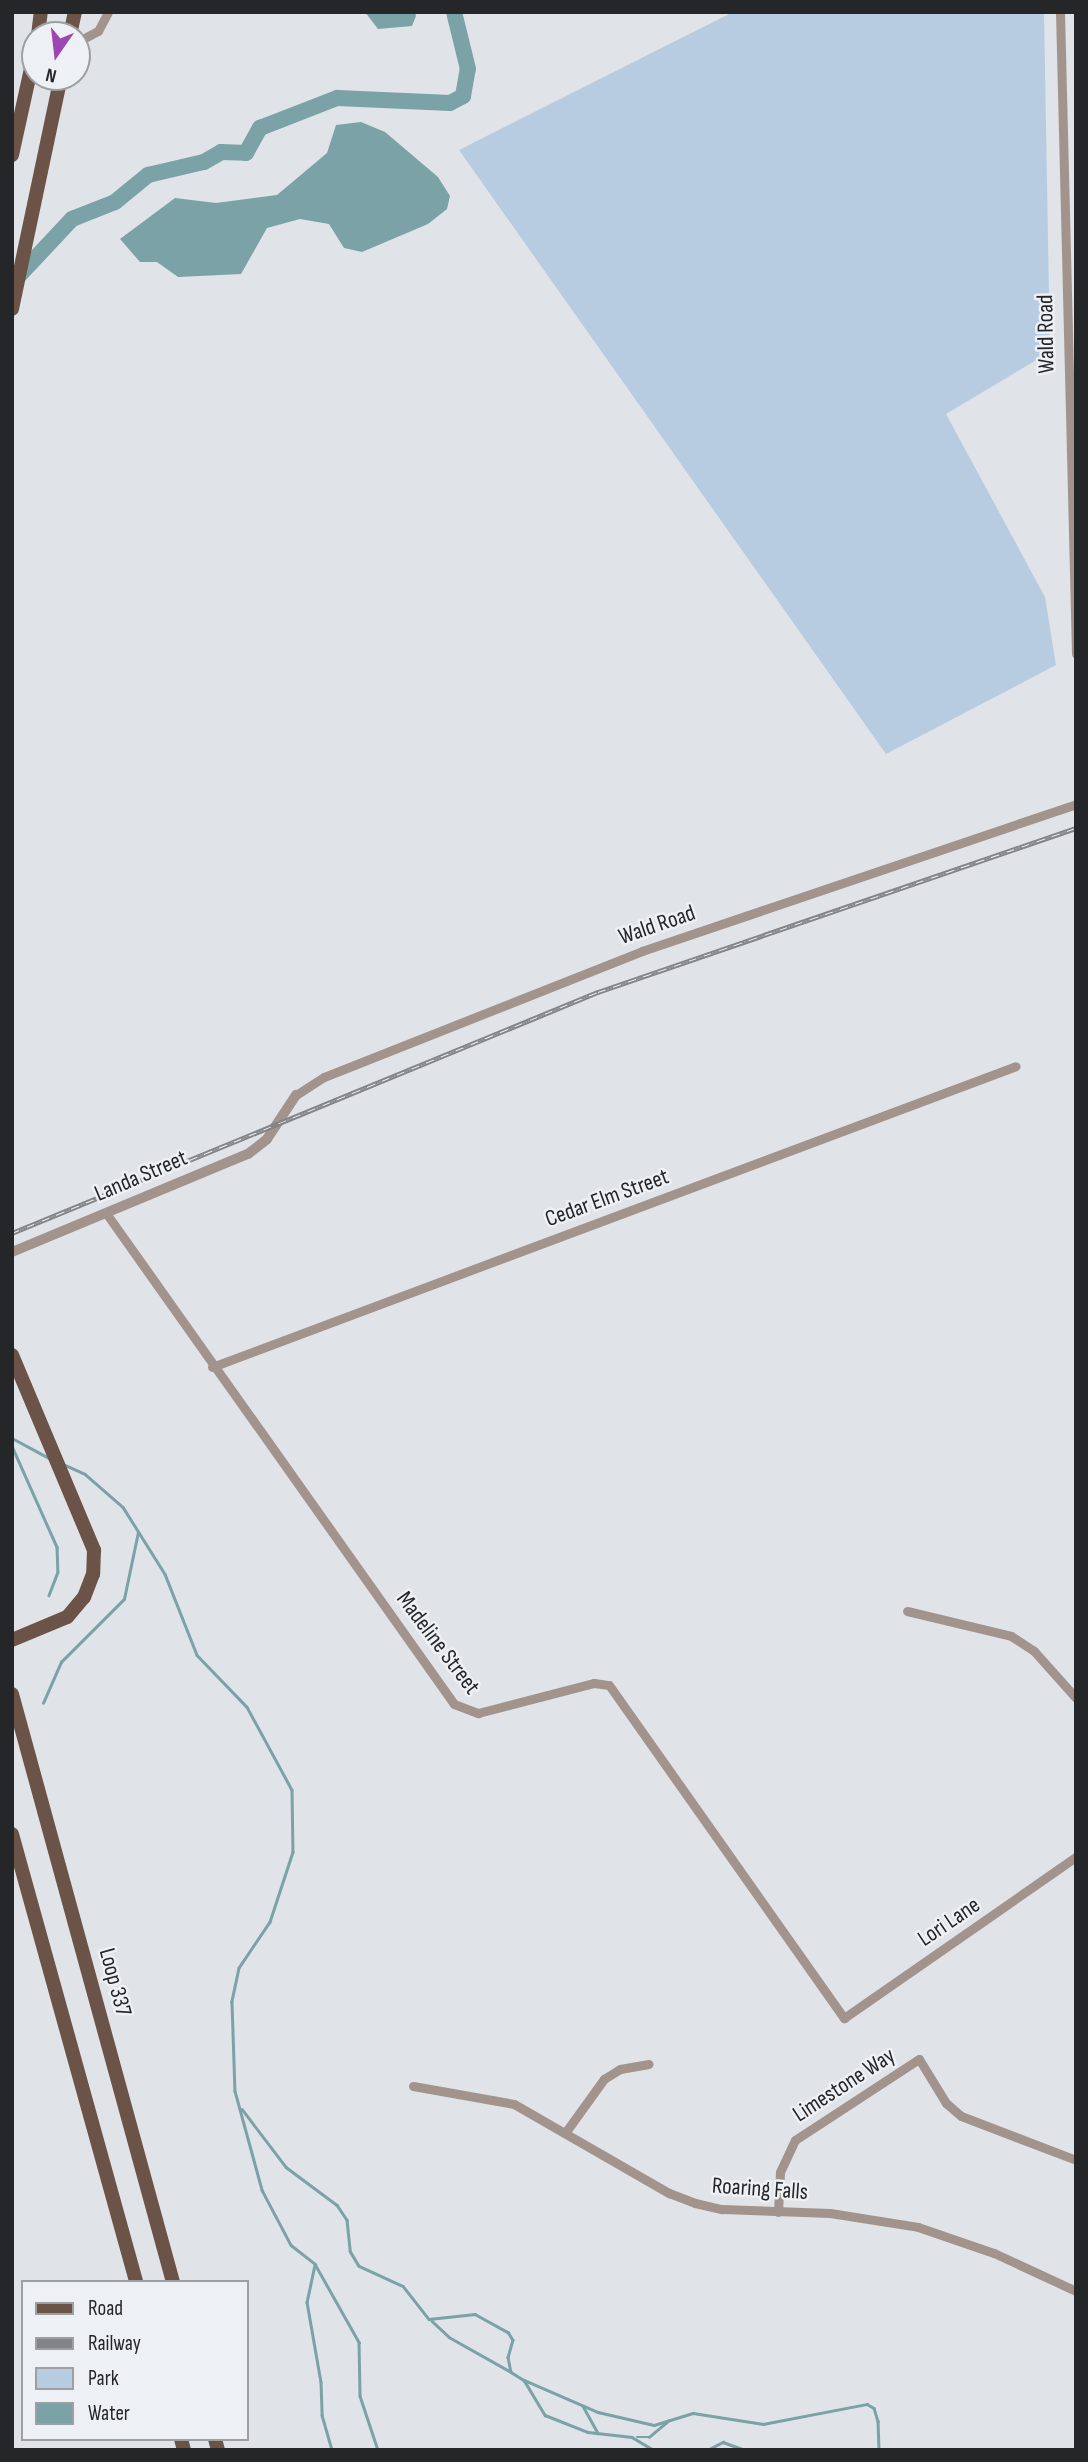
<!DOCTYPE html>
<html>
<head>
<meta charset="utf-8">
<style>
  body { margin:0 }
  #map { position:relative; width:1088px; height:2462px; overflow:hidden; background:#e0e3e7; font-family:"Sofia Sans Condensed",sans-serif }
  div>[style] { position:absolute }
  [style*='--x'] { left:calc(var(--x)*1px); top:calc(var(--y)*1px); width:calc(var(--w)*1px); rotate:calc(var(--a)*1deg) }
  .green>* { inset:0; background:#b8cce1 }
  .water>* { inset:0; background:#7aa2a7 }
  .stream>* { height:2.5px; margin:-1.25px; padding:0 1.25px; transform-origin:1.25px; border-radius:1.25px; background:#7aa2a7 }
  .river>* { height:16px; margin:-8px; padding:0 8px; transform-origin:8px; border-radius:8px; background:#7aa2a7 }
  .minor>* { height:9px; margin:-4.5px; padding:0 4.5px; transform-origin:4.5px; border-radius:4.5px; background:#a2948d }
  .tertiary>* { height:10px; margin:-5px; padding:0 5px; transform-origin:5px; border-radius:5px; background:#a2948d }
  .primary>* { height:14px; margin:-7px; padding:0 7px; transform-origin:7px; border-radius:7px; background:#6c5348 }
  .rail>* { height:5px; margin-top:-2.5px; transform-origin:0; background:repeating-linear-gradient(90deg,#edf0f4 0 8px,#828487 0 16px); box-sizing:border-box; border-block:2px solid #828487 }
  span { translate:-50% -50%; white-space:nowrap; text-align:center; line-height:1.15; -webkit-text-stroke:5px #edf0f4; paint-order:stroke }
  .street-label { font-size:23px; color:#252628 }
  .frame { position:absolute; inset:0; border:14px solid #252628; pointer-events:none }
  .legend { position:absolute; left:21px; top:2280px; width:228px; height:161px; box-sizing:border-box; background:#edf0f4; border:2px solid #9d9fa2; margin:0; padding:9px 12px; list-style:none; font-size:21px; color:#252628 }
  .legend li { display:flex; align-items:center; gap:14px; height:35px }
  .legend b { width:35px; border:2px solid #9d9fa2 }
  .north { position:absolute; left:21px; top:21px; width:70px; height:70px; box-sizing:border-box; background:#edf0f4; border:2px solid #9d9fa2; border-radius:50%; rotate:194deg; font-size:19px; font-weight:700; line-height:28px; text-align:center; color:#252628 }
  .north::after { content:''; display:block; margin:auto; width:24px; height:32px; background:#9b46b3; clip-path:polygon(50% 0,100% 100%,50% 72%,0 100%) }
</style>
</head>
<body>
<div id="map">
  <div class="green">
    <i style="clip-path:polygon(733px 12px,1044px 12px,1050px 352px,946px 414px,1045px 597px,1056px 665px,886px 754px,459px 150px)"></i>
  </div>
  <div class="water">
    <i style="clip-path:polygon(365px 12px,415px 12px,416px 16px,412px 26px,378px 29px)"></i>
    <i style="clip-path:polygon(361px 122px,385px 132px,438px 177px,450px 196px,447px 209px,428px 224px,362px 252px,344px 248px,329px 224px,300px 219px,267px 228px,241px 274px,178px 277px,157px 262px,140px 262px,120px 239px,175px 198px,216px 203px,277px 195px,327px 153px,336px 125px)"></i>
  </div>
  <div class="stream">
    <i style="--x:12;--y:1438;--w:42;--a:28.4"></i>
    <i style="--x:12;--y:1446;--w:111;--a:66"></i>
    <i style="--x:57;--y:1547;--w:25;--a:88"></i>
    <i style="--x:58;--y:1572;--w:25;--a:111"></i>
    <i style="--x:65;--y:1465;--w:22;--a:24"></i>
    <i style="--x:85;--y:1474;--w:50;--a:41"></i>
    <i style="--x:123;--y:1507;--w:79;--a:57.9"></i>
    <i style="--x:165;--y:1574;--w:87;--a:68.4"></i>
    <i style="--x:197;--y:1655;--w:72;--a:46.1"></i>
    <i style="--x:247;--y:1707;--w:94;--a:61.5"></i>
    <i style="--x:292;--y:1790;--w:62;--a:89.1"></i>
    <i style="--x:293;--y:1852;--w:74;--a:108.2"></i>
    <i style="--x:270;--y:1922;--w:55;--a:124"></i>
    <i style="--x:239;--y:1968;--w:35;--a:102"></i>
    <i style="--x:232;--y:2002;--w:89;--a:88.1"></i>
    <i style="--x:235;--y:2091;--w:103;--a:74.7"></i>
    <i style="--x:262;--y:2190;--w:62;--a:62.2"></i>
    <i style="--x:291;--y:2245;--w:31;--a:38"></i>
    <i style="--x:315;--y:2264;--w:90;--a:60.6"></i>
    <i style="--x:359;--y:2342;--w:54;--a:88.9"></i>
    <i style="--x:360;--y:2396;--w:57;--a:71.6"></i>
    <i style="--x:43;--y:1703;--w:45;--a:-66.3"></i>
    <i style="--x:61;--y:1662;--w:89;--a:-45"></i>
    <i style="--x:124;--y:1599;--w:68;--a:-78.2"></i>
    <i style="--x:242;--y:2109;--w:73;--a:52.8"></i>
    <i style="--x:286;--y:2167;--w:64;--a:36.7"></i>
    <i style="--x:337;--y:2205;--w:18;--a:56"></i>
    <i style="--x:347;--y:2220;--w:31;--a:84"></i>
    <i style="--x:350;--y:2251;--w:17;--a:59"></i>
    <i style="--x:359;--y:2266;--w:48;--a:24.4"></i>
    <i style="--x:403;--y:2286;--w:42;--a:51.8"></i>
    <i style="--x:429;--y:2319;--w:46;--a:-6.2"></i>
    <i style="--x:475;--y:2314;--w:38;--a:29"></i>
    <i style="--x:508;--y:2332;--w:9;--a:58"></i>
    <i style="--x:513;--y:2340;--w:18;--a:106"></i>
    <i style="--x:508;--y:2357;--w:15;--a:79"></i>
    <i style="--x:511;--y:2372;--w:15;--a:32"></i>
    <i style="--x:524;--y:2380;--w:81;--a:23.4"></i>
    <i style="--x:598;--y:2412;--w:57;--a:13.1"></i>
    <i style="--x:654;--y:2425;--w:41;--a:-17.1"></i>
    <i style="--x:693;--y:2413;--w:71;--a:8.9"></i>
    <i style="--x:763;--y:2424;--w:106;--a:-10.9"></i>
    <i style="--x:867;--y:2404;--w:8;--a:30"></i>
    <i style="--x:874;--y:2408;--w:14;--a:73"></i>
    <i style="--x:878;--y:2421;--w:29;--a:88"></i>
    <i style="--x:315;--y:2265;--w:38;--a:102"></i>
    <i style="--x:307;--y:2302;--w:81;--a:80.1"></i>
    <i style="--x:321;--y:2382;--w:33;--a:88"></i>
    <i style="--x:322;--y:2415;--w:36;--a:74"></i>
    <i style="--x:432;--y:2321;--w:23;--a:43"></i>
    <i style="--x:449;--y:2337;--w:71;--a:29.4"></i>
    <i style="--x:524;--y:2380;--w:41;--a:59"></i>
    <i style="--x:545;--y:2415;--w:46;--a:21.6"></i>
    <i style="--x:588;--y:2432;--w:44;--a:6.5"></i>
    <i style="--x:632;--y:2437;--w:26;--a:31"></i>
    <i style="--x:583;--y:2406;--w:31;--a:61"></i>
    <i style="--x:637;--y:2437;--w:12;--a:0"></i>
    <i style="--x:649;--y:2437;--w:26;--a:-40"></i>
    <i style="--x:707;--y:2450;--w:18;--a:-27"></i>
    <i style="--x:723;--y:2442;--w:23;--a:20"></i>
  </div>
  <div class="river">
    <i style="--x:12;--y:283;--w:88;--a:-46.8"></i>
    <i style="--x:72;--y:219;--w:46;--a:-21.6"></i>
    <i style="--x:115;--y:202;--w:43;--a:-39.3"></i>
    <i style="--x:148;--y:175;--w:57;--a:-13.1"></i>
    <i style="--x:204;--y:162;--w:20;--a:-30"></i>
    <i style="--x:221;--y:152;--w:25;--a:2"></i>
    <i style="--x:246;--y:153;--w:29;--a:-61"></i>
    <i style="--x:260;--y:128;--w:83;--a:-21.3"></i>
    <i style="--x:337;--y:98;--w:113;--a:2.5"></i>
    <i style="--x:450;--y:103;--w:15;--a:-28"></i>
    <i style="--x:463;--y:96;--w:27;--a:-80"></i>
    <i style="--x:468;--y:69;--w:59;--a:-103.8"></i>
  </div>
  <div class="minor">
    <i style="--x:1060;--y:12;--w:642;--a:88.57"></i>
    <i style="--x:77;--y:42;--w:24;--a:-28"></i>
    <i style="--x:98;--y:31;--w:21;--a:-62"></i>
    <i style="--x:296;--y:1095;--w:33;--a:-33"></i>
    <i style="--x:324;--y:1077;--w:342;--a:-21.6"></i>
    <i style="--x:642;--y:951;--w:458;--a:-18.7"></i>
    <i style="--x:106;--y:1213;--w:602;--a:54.67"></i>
    <i style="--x:454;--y:1704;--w:26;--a:21"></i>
    <i style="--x:478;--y:1713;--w:120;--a:-14.5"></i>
    <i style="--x:594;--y:1683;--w:15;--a:8"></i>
    <i style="--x:609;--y:1685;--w:408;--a:54.8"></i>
    <i style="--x:844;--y:2018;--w:282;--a:-34.8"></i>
    <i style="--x:212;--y:1367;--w:858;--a:-20.52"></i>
    <i style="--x:907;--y:1611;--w:107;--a:13.5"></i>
    <i style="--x:1011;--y:1636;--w:27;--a:33"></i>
    <i style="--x:1034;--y:1651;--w:63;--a:48.2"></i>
    <i style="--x:413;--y:2086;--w:103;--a:10.1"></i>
    <i style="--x:514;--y:2104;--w:179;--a:29.9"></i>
    <i style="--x:669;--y:2193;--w:28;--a:21"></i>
    <i style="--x:695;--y:2203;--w:28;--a:13"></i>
    <i style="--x:722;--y:2209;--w:108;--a:2.1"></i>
    <i style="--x:830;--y:2213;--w:89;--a:9"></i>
    <i style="--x:918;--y:2227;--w:80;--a:18.9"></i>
    <i style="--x:994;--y:2253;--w:90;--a:24.9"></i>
    <i style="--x:565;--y:2133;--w:67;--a:-54.2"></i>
    <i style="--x:604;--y:2079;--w:19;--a:-32"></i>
    <i style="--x:620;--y:2069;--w:29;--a:-10"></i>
    <i style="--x:778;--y:2212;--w:40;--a:-87.1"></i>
    <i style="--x:780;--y:2172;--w:35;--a:-65"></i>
    <i style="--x:795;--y:2140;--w:148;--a:-33.2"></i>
    <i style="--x:919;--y:2059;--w:52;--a:58.5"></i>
    <i style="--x:946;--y:2103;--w:20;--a:41"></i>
    <i style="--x:961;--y:2116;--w:123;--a:20.9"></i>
  </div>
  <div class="tertiary">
    <i style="--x:12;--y:1252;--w:256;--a:-22.6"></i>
    <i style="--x:248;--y:1154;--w:24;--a:-38"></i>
    <i style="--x:267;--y:1139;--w:53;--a:-56.6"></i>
  </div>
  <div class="primary">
    <i style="--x:38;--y:35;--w:23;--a:-83"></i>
    <i style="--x:70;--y:35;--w:24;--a:-78"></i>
    <i style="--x:12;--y:155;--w:107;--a:-77.6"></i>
    <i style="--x:12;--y:309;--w:237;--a:-78.1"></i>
    <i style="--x:12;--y:1355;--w:212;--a:67.2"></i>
    <i style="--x:94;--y:1550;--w:24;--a:92"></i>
    <i style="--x:93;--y:1574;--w:25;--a:111"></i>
    <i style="--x:84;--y:1597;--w:26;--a:130"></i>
    <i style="--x:67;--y:1617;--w:60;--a:157.3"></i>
    <i style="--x:12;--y:1694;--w:610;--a:74.69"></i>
    <i style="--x:12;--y:1834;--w:465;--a:74.5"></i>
    <i style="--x:181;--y:2439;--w:11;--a:75"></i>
    <i style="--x:215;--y:2439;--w:11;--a:75"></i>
  </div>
  <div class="rail">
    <i style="--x:12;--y:1233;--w:634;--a:-22.36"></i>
    <i style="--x:598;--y:992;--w:505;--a:-18.94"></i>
  </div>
  <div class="street-label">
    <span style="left:1046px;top:334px;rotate:-91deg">Wald Road</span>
    <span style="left:657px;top:925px;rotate:-19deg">Wald Road</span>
    <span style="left:141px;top:1176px;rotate:-23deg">Landa Street</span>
    <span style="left:607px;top:1198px;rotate:-20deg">Cedar Elm Street</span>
    <span style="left:438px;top:1643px;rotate:53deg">Madeline Street</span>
    <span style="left:949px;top:1922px;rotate:-34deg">Lori Lane</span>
    <span style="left:115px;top:1982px;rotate:75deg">Loop 337</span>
    <span style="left:844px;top:2085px;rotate:-33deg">Limestone Way</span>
    <span style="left:760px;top:2189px;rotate:4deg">Roaring Falls</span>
  </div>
  <div class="frame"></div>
  <ul class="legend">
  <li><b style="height:9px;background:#6c5348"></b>Road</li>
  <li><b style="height:9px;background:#828487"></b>Railway</li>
  <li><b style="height:19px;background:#b8cce1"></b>Park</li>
  <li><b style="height:19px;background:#7aa2a7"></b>Water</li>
  </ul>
  <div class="north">N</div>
</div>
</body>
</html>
